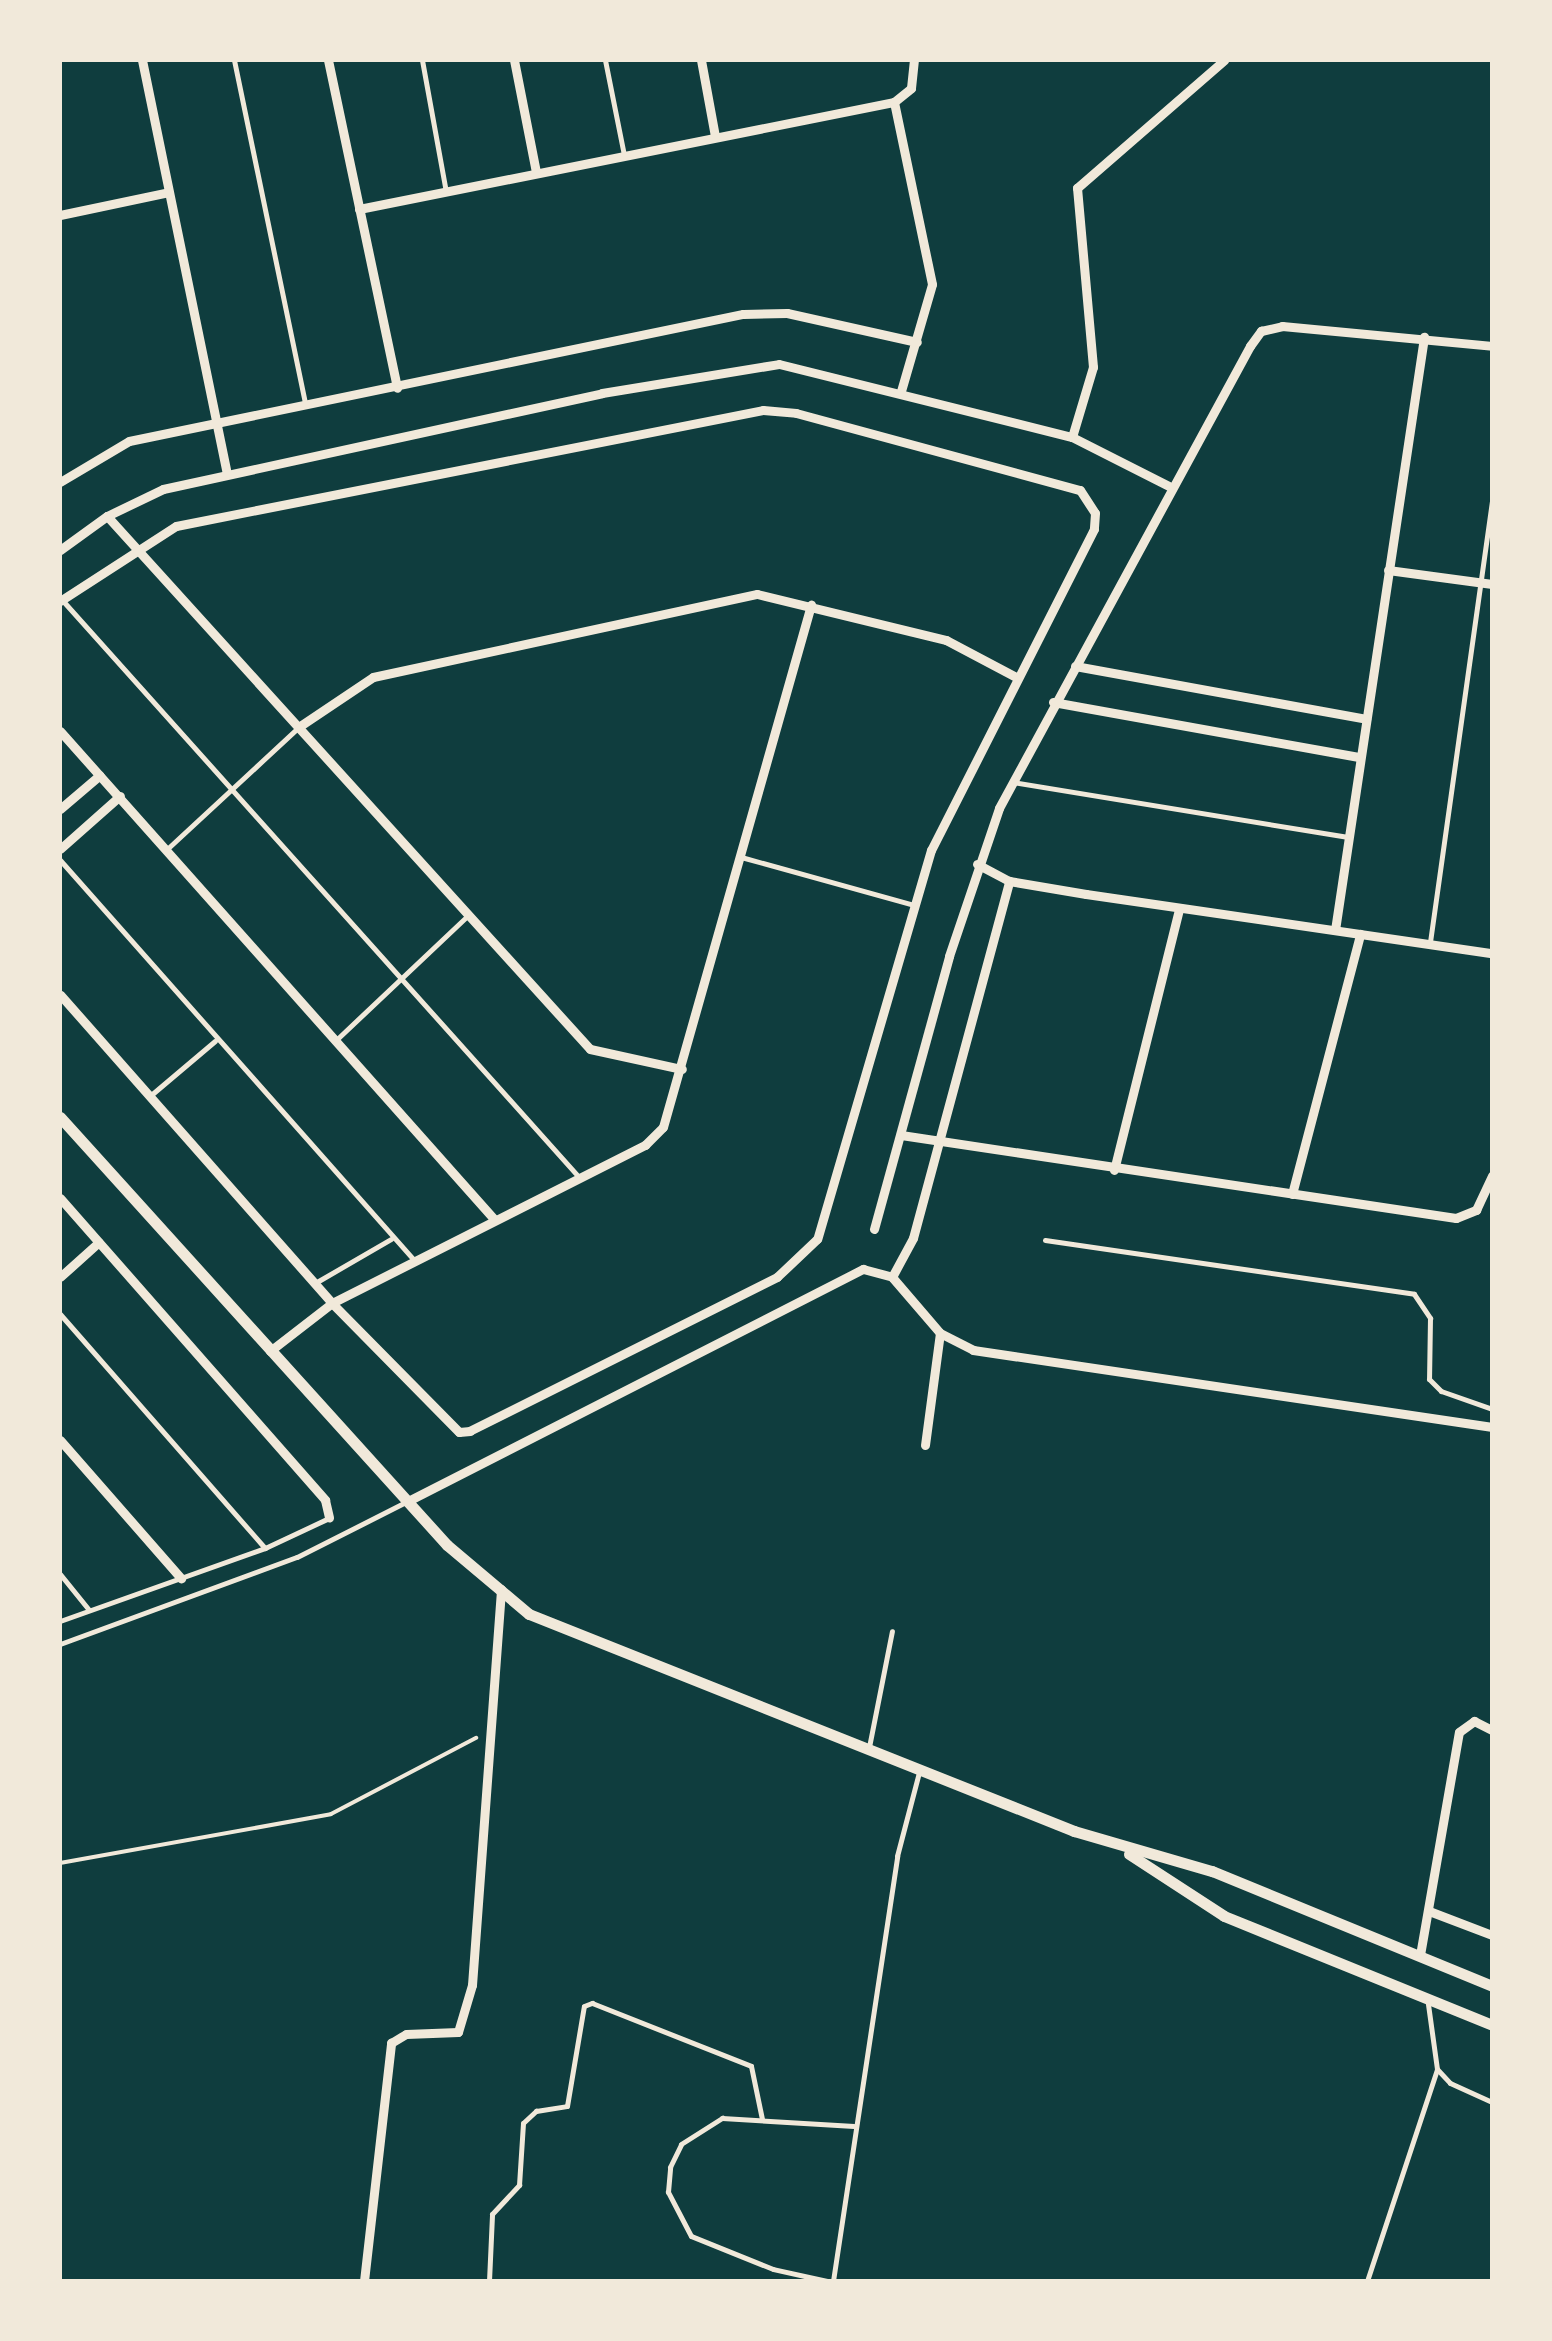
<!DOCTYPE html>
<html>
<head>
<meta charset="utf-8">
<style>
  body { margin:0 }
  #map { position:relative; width:1552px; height:2341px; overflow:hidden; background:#0f3d3e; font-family:"Space Grotesk",sans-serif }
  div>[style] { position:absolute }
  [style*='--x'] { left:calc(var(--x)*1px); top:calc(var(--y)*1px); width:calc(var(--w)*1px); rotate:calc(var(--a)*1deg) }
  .path>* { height:4px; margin:-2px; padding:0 2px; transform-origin:2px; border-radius:2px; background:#f1e9da }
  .service>* { height:5px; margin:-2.5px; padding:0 2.5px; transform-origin:2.5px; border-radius:2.5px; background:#f1e9da }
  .minor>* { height:9px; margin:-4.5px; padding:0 4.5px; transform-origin:4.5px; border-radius:4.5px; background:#f1e9da }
  .tertiary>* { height:11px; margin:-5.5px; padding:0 5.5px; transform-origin:5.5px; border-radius:5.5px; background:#f1e9da }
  span { translate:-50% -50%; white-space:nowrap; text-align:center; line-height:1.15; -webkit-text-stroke:10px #f1e9da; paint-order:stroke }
  .frame { position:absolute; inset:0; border:62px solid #f1e9da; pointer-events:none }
</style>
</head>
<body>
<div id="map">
  <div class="path">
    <i style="--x:60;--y:1863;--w:275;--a:-10.2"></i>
    <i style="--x:331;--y:1814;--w:164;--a:-27.7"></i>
  </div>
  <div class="service">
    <i style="--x:234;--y:60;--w:349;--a:78.3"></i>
    <i style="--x:422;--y:60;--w:134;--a:79.7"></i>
    <i style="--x:605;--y:60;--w:97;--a:78.7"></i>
    <i style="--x:63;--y:601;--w:772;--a:48.15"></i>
    <i style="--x:1012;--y:782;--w:339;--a:9.3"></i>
    <i style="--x:166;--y:850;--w:183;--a:-42.8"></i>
    <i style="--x:741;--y:857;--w:180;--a:15.5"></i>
    <i style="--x:60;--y:860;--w:534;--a:48.49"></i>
    <i style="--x:1430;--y:942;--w:447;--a:-82"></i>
    <i style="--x:335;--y:1041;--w:182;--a:-43.4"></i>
    <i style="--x:151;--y:1095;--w:84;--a:-40.2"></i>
    <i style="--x:1045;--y:1240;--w:373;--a:8.3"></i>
    <i style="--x:1414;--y:1294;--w:29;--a:56"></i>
    <i style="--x:1430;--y:1318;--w:61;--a:90.9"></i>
    <i style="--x:1429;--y:1379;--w:17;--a:45"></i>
    <i style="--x:1441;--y:1391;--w:54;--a:19.4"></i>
    <i style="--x:315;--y:1283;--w:88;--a:-30.1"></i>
    <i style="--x:60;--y:1314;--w:311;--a:48.8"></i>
    <i style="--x:60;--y:1574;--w:46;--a:51.1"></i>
    <i style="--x:60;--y:1621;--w:218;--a:-19.6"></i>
    <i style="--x:265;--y:1548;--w:71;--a:-25.1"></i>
    <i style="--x:60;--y:1644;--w:252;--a:-20.2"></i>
    <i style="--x:297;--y:1557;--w:124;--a:-26.8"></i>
    <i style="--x:869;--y:1747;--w:118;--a:-78.8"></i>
    <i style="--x:1437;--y:2069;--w:19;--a:47"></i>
    <i style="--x:1450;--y:2083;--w:46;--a:24.3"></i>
    <i style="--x:489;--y:2281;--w:67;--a:-87.4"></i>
    <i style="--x:492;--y:2214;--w:40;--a:-47"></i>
    <i style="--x:519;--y:2185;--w:62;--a:-86.3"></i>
    <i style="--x:523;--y:2123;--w:18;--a:-43"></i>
    <i style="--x:536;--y:2111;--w:31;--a:-9"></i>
    <i style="--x:567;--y:2106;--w:101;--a:-80.4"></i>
    <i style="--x:584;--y:2006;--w:9;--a:-21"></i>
    <i style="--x:592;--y:2003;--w:171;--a:21.6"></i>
    <i style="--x:751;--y:2066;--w:54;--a:78.3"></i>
    <i style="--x:827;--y:2281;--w:55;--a:-167.5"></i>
    <i style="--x:773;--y:2269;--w:88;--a:-158.1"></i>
    <i style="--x:691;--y:2236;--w:50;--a:-117.6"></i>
    <i style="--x:668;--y:2192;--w:25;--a:-85"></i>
    <i style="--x:670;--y:2167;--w:25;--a:-64"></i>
    <i style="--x:681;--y:2144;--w:49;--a:-32.4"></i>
    <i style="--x:722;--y:2118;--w:132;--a:3.5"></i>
    <i style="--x:833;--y:2281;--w:430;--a:-81.4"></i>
    <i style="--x:897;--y:1856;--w:87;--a:-75.3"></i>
    <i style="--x:1367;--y:2281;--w:223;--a:-71.7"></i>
    <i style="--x:1437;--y:2069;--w:66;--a:-97.9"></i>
  </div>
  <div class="minor">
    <i style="--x:142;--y:60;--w:422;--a:78.4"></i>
    <i style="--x:328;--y:60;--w:335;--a:78.1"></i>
    <i style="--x:514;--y:60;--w:114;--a:78.9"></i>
    <i style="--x:701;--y:60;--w:77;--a:79.6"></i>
    <i style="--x:359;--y:209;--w:546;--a:-11.31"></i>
    <i style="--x:60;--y:215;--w:111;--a:-11.9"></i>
    <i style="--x:901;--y:391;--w:111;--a:-73.8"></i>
    <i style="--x:932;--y:284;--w:186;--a:-101.8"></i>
    <i style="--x:894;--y:102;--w:22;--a:-39"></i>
    <i style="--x:911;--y:88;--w:28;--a:-84"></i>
    <i style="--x:1072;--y:437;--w:73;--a:-73.3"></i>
    <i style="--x:1093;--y:367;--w:180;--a:-95.1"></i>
    <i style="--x:1077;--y:188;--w:195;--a:-41"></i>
    <i style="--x:60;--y:482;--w:80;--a:-30.7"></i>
    <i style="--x:129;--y:441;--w:627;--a:-11.69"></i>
    <i style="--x:743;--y:314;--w:44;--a:-1.3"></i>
    <i style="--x:787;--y:313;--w:133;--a:12.6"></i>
    <i style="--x:107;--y:516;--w:719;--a:47.82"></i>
    <i style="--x:590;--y:1049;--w:94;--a:12.3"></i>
    <i style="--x:60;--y:550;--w:58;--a:-35.9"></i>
    <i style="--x:107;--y:516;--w:62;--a:-25.7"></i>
    <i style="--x:163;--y:489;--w:449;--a:-12.3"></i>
    <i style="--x:602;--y:393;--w:179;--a:-9.3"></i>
    <i style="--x:779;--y:364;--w:302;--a:14"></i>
    <i style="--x:1072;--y:437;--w:109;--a:26.8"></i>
    <i style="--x:1388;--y:570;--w:105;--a:7.7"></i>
    <i style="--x:60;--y:601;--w:138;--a:-32.9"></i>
    <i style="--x:176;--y:526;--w:598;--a:-11.18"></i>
    <i style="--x:763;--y:410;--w:33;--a:5"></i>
    <i style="--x:796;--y:413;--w:294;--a:15.2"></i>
    <i style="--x:1080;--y:490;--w:27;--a:57"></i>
    <i style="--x:1095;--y:513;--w:16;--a:94"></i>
    <i style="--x:1094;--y:529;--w:360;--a:116.9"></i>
    <i style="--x:931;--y:850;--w:405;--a:106.3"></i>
    <i style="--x:817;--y:1239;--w:55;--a:136.5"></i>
    <i style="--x:777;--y:1277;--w:343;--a:153.4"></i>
    <i style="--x:470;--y:1431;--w:11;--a:175"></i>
    <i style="--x:459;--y:1432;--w:181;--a:-134.6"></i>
    <i style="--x:332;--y:1303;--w:411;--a:-131.4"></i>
    <i style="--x:1075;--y:666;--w:296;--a:10.3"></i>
    <i style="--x:1053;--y:702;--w:312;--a:10.2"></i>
    <i style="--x:300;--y:726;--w:88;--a:-33.9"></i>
    <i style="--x:373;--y:677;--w:393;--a:-12.2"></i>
    <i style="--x:757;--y:594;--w:195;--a:13.7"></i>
    <i style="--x:946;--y:640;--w:77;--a:27.9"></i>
    <i style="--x:60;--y:731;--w:653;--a:48.35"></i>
    <i style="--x:60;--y:809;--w:52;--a:-40.4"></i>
    <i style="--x:60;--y:849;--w:80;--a:-41.5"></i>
    <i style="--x:977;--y:864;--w:36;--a:28"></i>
    <i style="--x:1009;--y:881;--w:78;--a:9.6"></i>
    <i style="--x:1086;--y:894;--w:410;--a:8.3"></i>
    <i style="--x:1335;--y:930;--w:600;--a:-81.46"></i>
    <i style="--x:901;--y:1135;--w:561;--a:8.51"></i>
    <i style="--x:1456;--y:1218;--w:22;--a:-22"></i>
    <i style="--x:1476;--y:1210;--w:38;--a:-65"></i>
    <i style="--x:1114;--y:1170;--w:269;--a:-76"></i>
    <i style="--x:1292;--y:1194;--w:269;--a:-75.3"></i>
    <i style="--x:60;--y:1198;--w:402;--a:48.7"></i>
    <i style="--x:325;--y:1500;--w:18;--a:77"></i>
    <i style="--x:874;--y:1229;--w:283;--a:-74.6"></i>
    <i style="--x:949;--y:956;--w:156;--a:-71.3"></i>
    <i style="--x:999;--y:808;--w:526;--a:-61.49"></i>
    <i style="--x:1250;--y:346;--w:19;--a:-54"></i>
    <i style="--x:1261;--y:331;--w:22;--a:-13"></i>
    <i style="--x:1282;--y:326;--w:211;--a:5.4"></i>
    <i style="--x:60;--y:1277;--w:52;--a:-41.9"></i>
    <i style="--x:892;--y:1277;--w:44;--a:-61.7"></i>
    <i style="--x:913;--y:1238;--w:370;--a:-74.9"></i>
    <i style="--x:270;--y:1351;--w:78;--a:-37.7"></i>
    <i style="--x:332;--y:1303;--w:351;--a:-26.8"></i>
    <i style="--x:645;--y:1145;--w:25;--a:-45"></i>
    <i style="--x:663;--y:1127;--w:543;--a:-74.17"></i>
    <i style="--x:60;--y:1440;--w:184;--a:48.8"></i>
    <i style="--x:925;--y:1445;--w:113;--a:-82.4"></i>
    <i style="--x:408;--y:1501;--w:511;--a:-27.02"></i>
    <i style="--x:863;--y:1269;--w:30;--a:15"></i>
    <i style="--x:892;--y:1277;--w:74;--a:49.4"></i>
    <i style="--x:940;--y:1333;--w:37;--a:27"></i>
    <i style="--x:973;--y:1350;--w:525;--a:8.44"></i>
    <i style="--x:1429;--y:1911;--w:67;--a:20.9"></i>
    <i style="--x:1420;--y:1955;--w:226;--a:-80.1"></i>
    <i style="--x:1459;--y:1732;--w:19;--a:-36"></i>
    <i style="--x:1474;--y:1721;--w:20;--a:27"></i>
    <i style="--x:364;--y:2281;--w:240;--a:-83.5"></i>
    <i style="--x:391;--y:2043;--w:17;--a:-31"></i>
    <i style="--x:406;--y:2034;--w:52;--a:-2.2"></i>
    <i style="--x:458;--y:2032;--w:49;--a:-73.4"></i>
    <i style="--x:472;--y:1985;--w:397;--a:-85.8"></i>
  </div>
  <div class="tertiary">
    <i style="--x:60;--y:1117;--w:577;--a:47.88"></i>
    <i style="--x:447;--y:1545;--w:107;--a:40.1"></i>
    <i style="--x:529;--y:1614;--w:587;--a:21.71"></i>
    <i style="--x:1074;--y:1831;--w:144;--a:16.2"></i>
    <i style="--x:1212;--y:1871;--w:303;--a:22.3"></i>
    <i style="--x:1129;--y:1854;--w:113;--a:33.1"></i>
    <i style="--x:1224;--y:1916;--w:289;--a:22.1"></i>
  </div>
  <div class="frame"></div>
</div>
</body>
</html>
